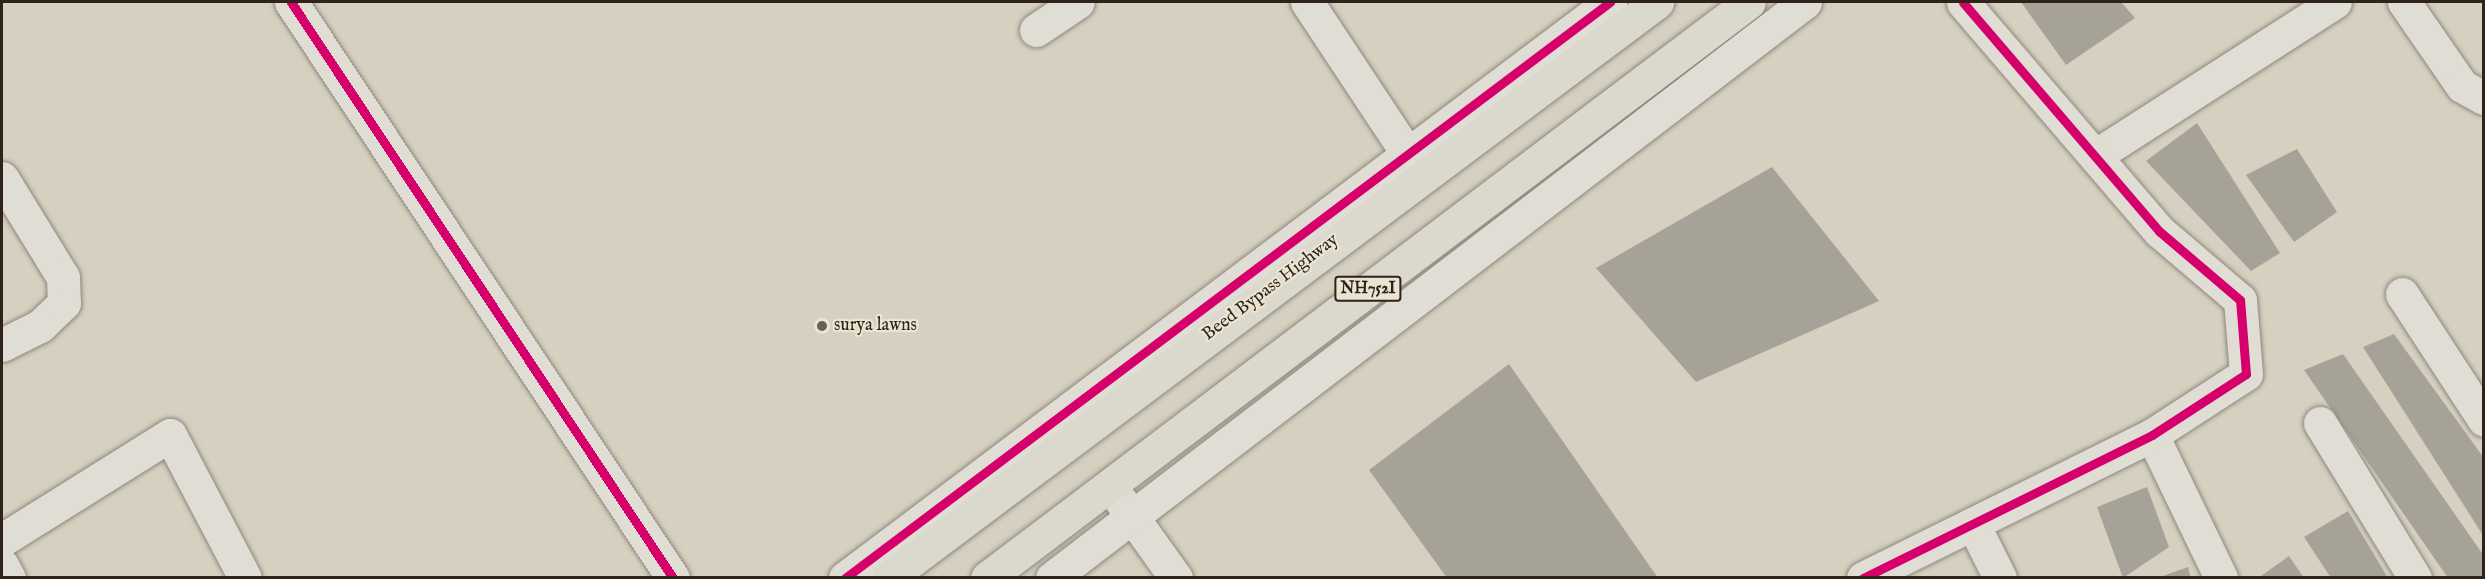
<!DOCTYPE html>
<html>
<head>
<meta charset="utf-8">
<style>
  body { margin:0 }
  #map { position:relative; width:2485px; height:579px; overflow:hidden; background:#d6d0c0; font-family:"IM FELL English",serif }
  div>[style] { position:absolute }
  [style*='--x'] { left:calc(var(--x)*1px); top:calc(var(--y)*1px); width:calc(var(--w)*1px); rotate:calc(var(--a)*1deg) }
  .building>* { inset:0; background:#a7a297 }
  .roads { filter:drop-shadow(0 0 2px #8d887f) drop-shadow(0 0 2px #8d887f) }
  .minor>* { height:33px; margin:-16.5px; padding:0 16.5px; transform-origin:16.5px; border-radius:16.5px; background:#e0ddd4 }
  .highway>* { height:33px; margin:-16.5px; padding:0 16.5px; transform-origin:16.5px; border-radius:16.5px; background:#dbd8ce }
  .cycleway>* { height:9px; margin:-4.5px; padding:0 4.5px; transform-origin:4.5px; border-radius:4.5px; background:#d6006c }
  .dots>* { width:16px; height:16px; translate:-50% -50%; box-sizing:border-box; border:3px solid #eae4d0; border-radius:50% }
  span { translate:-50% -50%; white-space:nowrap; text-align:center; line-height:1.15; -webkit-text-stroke:4.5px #eae4d0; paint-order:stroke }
  .shield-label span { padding:2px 4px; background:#eae4d0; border:2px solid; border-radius:4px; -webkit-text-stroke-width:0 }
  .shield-label { font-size:16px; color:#2e221b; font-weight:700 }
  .street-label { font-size:18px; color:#2e221b }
  .poi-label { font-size:18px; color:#2e221b }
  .left { translate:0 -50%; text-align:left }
  .frame { position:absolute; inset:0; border:3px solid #2e221b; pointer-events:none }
</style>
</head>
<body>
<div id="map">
  <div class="building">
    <i style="clip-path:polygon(2021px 2px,2121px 2px,2135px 18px,2066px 65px)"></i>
    <i style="clip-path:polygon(2197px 123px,2280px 253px,2251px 271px,2146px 161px)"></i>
    <i style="clip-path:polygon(2297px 149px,2337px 212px,2294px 242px,2246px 175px)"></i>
    <i style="clip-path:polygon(1772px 167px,1879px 301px,1696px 382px,1596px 268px)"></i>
    <i style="clip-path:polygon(2394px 334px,2484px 458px,2484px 537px,2363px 347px)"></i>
    <i style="clip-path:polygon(2343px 354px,2484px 556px,2484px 578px,2448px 578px,2304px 370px)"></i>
    <i style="clip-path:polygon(1509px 364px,1658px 578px,1447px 578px,1369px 470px)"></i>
    <i style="clip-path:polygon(2147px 487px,2169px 547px,2123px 578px,2097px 507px)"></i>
    <i style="clip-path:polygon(2348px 511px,2388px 578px,2331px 578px,2304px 537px)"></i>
    <i style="clip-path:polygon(2289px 556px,2304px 578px,2262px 578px,2261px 576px)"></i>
    <i style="clip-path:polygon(2188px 567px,2191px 578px,2160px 578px,2160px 577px)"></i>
  </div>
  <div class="roads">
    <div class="minor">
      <i style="--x:291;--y:2;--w:691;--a:56.45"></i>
      <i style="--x:1307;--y:2;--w:199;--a:56.5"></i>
      <i style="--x:2404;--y:2;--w:102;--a:55.4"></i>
      <i style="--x:2462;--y:86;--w:25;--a:29"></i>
      <i style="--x:1036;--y:30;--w:50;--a:-33.7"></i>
      <i style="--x:2095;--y:156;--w:285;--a:-32.7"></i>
      <i style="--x:2;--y:178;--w:116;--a:58.4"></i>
      <i style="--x:63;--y:277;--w:26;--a:88"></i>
      <i style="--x:64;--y:303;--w:33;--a:136"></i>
      <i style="--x:40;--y:326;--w:42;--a:153.4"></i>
      <i style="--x:2402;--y:294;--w:150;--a:56.9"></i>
      <i style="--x:2320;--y:423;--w:182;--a:58.5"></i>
      <i style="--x:2152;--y:435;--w:159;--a:64.2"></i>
      <i style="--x:1121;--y:501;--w:95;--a:54.5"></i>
      <i style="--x:1973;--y:524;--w:60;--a:63.4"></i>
      <i style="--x:2;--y:540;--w:198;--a:-32"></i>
      <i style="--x:170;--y:435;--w:161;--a:62.3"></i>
      <i style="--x:2;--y:565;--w:15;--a:62"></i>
      <i style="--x:845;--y:578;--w:958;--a:-36.98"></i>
      <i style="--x:1052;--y:578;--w:948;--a:-37.41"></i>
      <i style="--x:1863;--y:578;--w:322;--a:-26.3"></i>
      <i style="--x:2152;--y:435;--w:112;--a:-33"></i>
      <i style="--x:2246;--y:374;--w:74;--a:-94.6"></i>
      <i style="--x:2240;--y:300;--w:106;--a:-139.6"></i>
      <i style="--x:2159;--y:231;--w:301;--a:-130.6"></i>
    </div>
    <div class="highway">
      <i style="--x:888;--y:578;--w:961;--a:-36.83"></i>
      <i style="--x:987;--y:578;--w:955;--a:-37.09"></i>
    </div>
  </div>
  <div class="cycleway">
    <i style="--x:291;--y:2;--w:691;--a:56.45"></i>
    <i style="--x:845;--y:578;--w:958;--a:-36.98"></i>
    <i style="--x:1863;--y:578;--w:322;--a:-26.3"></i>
    <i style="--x:2152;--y:435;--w:112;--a:-33"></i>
    <i style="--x:2246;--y:374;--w:74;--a:-94.6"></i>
    <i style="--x:2240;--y:300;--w:106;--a:-139.6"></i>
    <i style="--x:2159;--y:231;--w:301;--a:-130.6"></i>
  </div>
  <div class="dots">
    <i style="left:822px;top:326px;background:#695f55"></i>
  </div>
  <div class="shield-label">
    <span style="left:1368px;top:289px">NH752I</span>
  </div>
  <div class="street-label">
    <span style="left:1271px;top:288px;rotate:-37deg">Beed Bypass Highway</span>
  </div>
  <div class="poi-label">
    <span class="left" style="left:834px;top:326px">surya lawns</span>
  </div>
  <div class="frame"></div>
</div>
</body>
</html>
